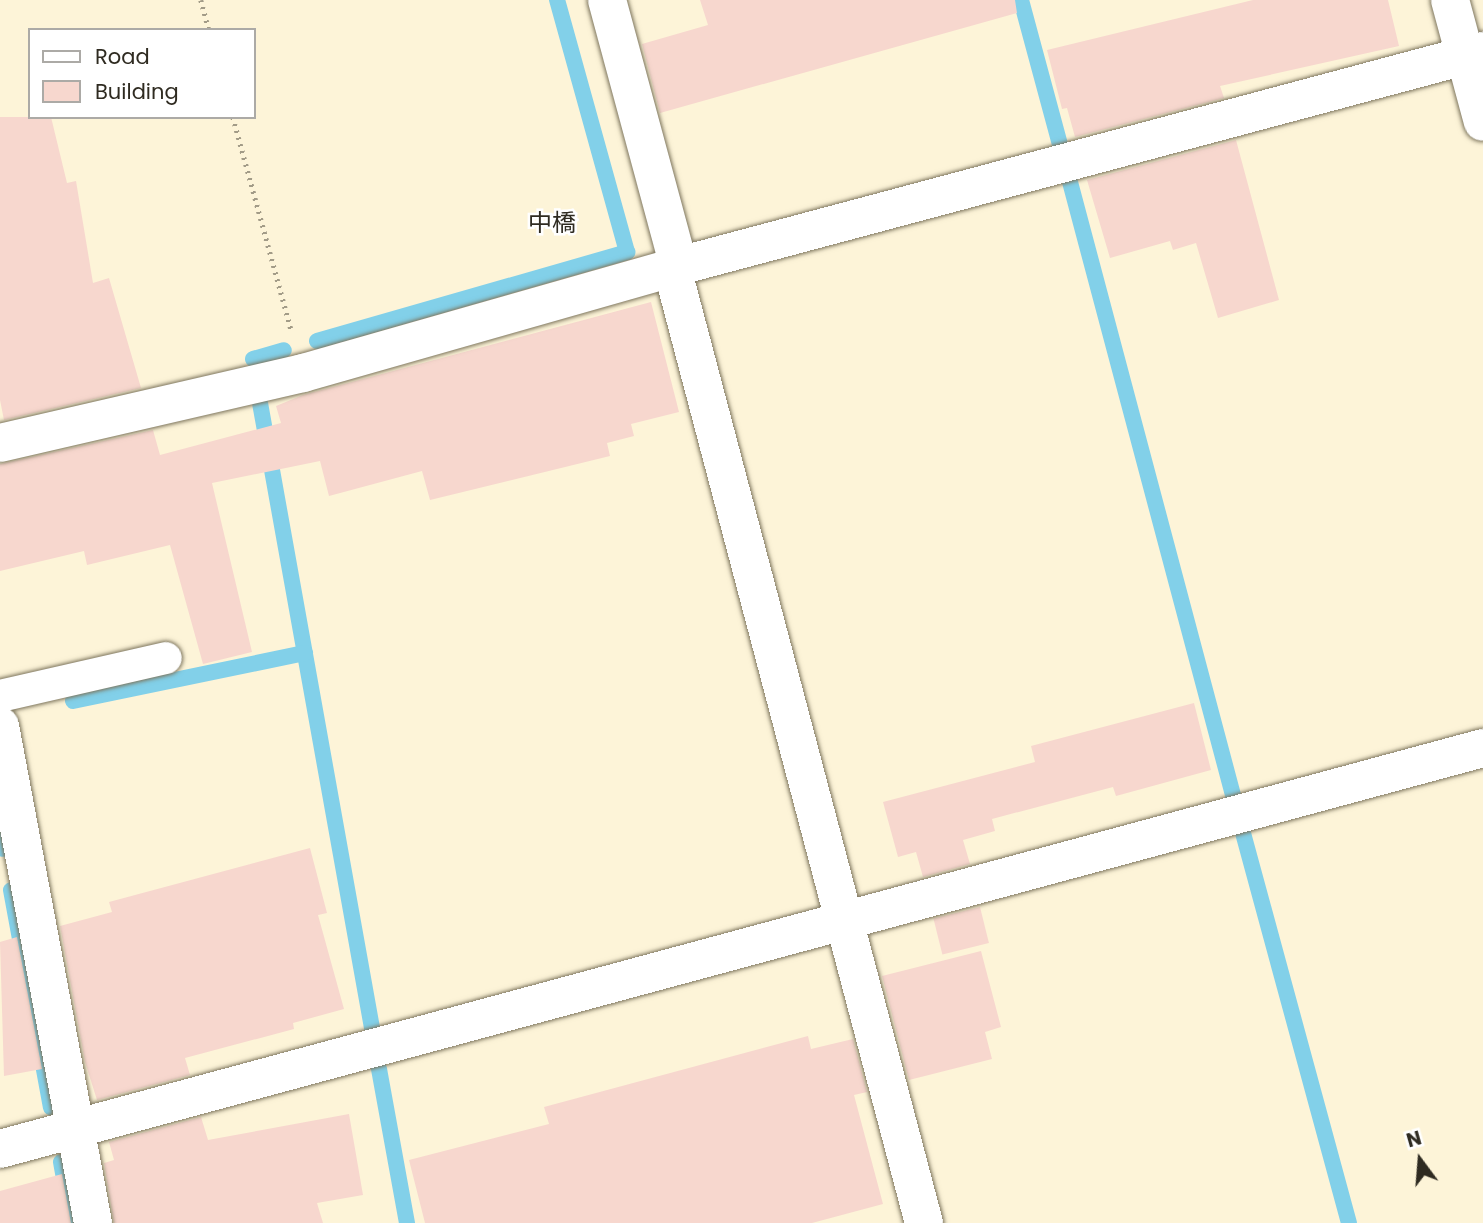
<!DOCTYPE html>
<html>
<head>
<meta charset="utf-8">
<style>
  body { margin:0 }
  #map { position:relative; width:1483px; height:1223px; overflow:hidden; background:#fdf4d8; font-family:Poppins,"Noto Sans JP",sans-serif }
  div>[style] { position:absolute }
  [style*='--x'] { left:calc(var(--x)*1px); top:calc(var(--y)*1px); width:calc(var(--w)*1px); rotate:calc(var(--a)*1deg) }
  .stream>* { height:16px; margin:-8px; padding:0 8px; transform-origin:8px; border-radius:8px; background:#82d0e9 }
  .building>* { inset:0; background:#f7d7ce; transform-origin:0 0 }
  .path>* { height:4.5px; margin-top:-2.25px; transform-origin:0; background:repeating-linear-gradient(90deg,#a29b87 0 2px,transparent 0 7px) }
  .roads { filter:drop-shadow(0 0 2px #7e765e) drop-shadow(0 0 2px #7e765e) }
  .service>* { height:32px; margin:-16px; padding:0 16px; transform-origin:16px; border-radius:16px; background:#fff }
  .minor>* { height:38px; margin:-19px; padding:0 19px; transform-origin:19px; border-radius:19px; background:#fff }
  span { translate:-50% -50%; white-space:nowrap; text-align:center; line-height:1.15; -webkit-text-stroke:5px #fff; paint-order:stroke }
  .quarter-label { font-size:24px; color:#2f2b21 }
  .legend { position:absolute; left:28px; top:28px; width:228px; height:91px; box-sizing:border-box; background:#fff; border:2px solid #acaaa6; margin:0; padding:9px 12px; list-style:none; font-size:21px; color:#2f2b21 }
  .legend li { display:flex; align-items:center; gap:14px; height:35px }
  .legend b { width:35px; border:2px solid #acaaa6 }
  .north { position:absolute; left:1385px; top:1125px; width:70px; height:70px; -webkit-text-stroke:5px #fff; paint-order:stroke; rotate:344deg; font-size:19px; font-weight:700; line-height:28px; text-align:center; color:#2f2b21 }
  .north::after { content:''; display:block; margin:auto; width:24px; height:32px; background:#2f2b21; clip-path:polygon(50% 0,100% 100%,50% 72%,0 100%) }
</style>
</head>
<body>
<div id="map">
  <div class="stream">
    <i style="--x:1021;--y:0;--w:150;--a:74.9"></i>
    <i style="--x:1070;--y:182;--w:638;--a:75.11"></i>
    <i style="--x:317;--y:341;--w:323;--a:-16"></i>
    <i style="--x:627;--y:252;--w:262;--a:-105.5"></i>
    <i style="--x:253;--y:359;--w:32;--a:-16"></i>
    <i style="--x:260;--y:403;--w:635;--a:79.84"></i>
    <i style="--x:73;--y:701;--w:237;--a:-11.7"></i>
    <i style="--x:0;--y:831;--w:18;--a:81"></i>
    <i style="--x:1243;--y:833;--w:404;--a:74.8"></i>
    <i style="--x:11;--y:890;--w:221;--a:79.6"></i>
    <i style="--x:379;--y:1069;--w:157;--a:79.7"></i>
    <i style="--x:61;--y:1162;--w:62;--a:79.8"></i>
  </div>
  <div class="building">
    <i style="clip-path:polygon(700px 0,1015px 0,1017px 13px,660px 113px,642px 44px,708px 25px)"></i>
    <i style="clip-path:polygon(1253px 0,1388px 0,1399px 46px,1220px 86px,1224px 98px,1075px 137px,1067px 108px,1062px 109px,1047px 50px)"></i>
    <i style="clip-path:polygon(0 117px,51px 117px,67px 183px,76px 181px,93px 283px,109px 278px,141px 388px,4px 420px,0 400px)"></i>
    <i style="clip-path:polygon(1236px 140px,1279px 300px,1218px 318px,1196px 243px,1173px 250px,1170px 241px,1110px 258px,1087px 180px)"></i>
    <i style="clip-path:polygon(651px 302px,679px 412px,631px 424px,634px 436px,607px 443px,610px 456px,430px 500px,422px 471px,329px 496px,320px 461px,212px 483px,252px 652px,203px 664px,170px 545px,87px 565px,84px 551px,0 571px,0 464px,153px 430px,160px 455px,281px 423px,276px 406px,303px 395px)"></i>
    <i style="clip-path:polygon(1194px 703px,1211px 770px,1116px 796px,1113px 787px,992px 819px,995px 831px,963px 840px,970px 864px,923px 877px,916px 852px,898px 857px,883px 802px,1035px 762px,1031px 746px)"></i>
    <i style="clip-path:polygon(310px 848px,327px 913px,318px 915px,344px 1009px,293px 1023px,294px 1029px,185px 1058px,190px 1075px,97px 1100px,85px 1062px,60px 926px,112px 912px,109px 902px)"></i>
    <i style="left:980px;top:907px;width:37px;height:48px;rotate:76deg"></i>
    <i style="clip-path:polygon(17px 937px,42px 1069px,4px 1076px,0 942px)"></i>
    <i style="clip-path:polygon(981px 951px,1001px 1027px,985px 1032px,992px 1059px,909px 1080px,882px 976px)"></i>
    <i style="clip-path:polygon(808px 1036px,811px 1049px,853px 1039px,867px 1092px,854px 1095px,883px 1204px,812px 1223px,425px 1223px,409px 1160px,549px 1124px,544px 1107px)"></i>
    <i style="clip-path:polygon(349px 1114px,363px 1195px,317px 1203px,323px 1223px,114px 1223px,104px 1163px,114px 1160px,109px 1142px,201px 1117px,208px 1140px)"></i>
    <i style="clip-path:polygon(62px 1174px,71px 1223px,0 1223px,0 1191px)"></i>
  </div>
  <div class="path">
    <i style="--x:201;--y:0;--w:31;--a:75"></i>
    <i style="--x:233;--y:117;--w:220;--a:74.7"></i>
  </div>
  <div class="roads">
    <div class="service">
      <i style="--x:0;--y:696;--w:170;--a:-12.9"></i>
    </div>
    <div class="minor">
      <i style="--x:607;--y:0;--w:276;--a:74.9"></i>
      <i style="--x:1450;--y:0;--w:126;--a:74.9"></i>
      <i style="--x:672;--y:268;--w:988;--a:75.22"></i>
      <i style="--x:0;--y:443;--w:311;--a:-13"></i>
      <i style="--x:303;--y:373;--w:391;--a:-15.9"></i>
      <i style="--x:679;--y:266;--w:832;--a:-14.97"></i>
      <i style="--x:0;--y:726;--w:506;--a:79.4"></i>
      <i style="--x:0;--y:1149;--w:1536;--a:-15.13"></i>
    </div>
  </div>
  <div class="quarter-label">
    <span style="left:552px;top:223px">中橋</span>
  </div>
  <ul class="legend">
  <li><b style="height:9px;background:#fff"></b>Road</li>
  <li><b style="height:19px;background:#f7d7ce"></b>Building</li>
  </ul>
  <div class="north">N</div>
</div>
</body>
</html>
